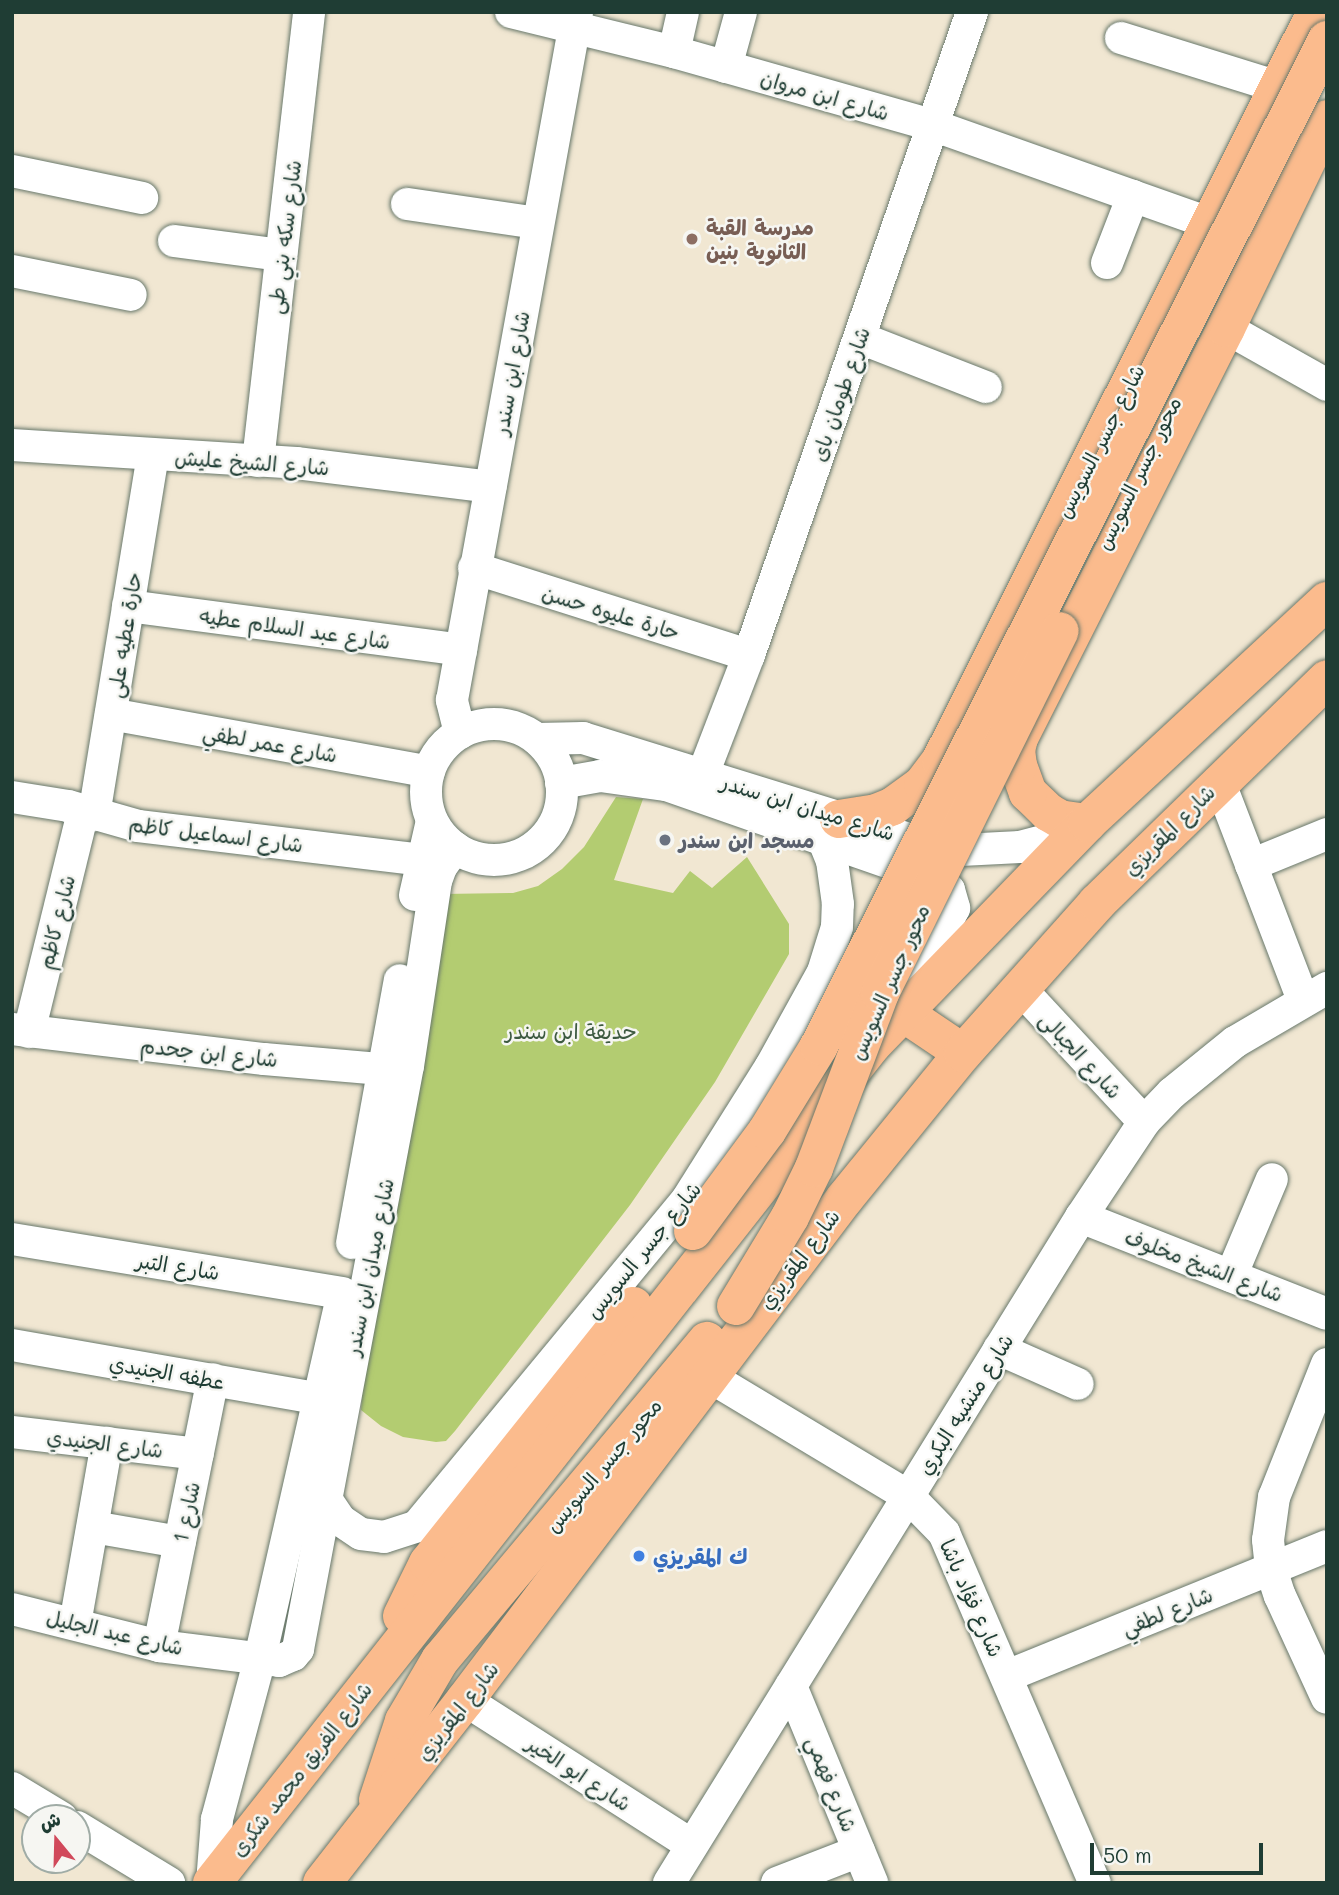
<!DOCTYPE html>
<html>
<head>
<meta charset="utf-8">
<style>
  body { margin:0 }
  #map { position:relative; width:1339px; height:1895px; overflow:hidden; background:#f1e7d2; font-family:Mali,"Playpen Sans Arabic",sans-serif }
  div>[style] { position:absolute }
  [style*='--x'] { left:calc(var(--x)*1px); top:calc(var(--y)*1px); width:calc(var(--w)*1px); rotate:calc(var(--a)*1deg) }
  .green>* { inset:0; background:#b3cc71 }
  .roads { filter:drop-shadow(0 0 2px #68786b) drop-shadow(0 0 2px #68786b) }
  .minor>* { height:32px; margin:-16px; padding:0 16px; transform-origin:16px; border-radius:16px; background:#fff }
  .minor>.ring { margin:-16px; padding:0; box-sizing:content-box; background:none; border:32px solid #fff; border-radius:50% }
  .major>* { height:38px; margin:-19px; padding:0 19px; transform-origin:19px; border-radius:19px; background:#fbbb8d }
  .bridges { filter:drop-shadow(0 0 2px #68786b) drop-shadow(0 0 2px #68786b) }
  .major-bridge>* { height:38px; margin:-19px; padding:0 19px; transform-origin:19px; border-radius:19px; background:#fbbb8d }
  .dots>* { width:19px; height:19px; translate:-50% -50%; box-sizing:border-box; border:4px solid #f6f6f2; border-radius:50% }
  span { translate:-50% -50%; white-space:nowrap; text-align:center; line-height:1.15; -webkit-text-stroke:5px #f6f6f2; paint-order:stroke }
  .street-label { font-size:21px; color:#1f3d34 }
  .education-label { font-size:21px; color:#785e54; font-weight:700 }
  .left { translate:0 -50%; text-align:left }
  .worship-label { font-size:21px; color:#5b616d; font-weight:700 }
  .park-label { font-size:21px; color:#3d5a40 }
  .shop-label { font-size:21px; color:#366cbe; font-weight:700 }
  .frame { position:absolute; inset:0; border:14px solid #1f3d34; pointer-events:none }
  .north { position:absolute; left:21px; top:1804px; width:70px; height:70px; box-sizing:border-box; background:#f6f6f2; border:2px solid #a0aca6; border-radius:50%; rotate:341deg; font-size:19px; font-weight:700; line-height:28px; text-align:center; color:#1f3d34 }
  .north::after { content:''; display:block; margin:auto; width:24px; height:32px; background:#d1495b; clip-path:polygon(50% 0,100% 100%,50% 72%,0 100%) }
  .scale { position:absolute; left:1090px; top:1843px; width:173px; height:32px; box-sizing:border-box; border:4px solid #1f3d34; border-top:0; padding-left:9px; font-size:21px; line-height:24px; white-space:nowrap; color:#1f3d34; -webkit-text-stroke:5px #f6f6f2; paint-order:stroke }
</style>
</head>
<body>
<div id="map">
  <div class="green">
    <i style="clip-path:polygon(616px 797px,643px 799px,614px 880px,673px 893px,690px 871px,712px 888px,747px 857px,789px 924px,789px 954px,715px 1082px,630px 1205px,455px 1431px,446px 1441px,436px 1442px,403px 1437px,381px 1426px,361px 1410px,366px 1332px,442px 894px,513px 893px,538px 886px,562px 869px,584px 847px)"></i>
  </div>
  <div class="roads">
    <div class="minor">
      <i style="--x:511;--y:12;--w:168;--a:13.8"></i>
      <i style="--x:674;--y:52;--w:271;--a:15.8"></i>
      <i style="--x:935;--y:126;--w:291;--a:19.5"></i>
      <i style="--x:1121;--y:38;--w:164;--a:17.3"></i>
      <i style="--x:674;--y:52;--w:41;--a:-77.3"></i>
      <i style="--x:726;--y:67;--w:57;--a:-74.7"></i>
      <i style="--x:12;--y:171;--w:133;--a:11.7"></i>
      <i style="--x:407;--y:204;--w:132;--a:8.3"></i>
      <i style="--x:174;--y:241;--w:108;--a:7.5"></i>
      <i style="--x:1107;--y:263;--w:72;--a:-68.8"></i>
      <i style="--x:12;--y:271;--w:121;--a:11.4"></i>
      <i style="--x:1226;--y:328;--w:116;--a:29.4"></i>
      <i style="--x:860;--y:338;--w:135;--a:21.3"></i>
      <i style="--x:12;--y:445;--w:285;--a:3.6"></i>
      <i style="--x:296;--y:463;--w:196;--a:7"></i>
      <i style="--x:258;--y:461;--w:452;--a:-83.5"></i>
      <i style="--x:474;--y:568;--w:288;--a:17.6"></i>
      <i style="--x:128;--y:606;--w:336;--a:7.5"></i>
      <i style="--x:111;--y:714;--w:323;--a:10.3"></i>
      <i class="ring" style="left:426px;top:724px;width:104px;height:104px"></i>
      <i style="--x:460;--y:733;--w:34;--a:-104"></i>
      <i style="--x:452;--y:700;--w:699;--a:-79.7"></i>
      <i style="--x:537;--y:739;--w:46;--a:-1.2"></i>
      <i style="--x:583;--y:738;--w:365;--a:17.2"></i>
      <i style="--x:932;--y:846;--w:29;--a:8"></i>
      <i style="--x:961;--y:850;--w:59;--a:-2.9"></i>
      <i style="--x:1020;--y:847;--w:62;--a:-14.9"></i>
      <i style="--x:703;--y:774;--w:128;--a:-68.9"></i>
      <i style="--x:749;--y:655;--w:681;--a:-70.87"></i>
      <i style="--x:1219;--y:781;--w:235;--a:69"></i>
      <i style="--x:561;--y:783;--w:40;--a:-10"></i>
      <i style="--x:600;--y:776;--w:67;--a:7.8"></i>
      <i style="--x:666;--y:785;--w:286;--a:19.2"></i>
      <i style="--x:936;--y:879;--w:17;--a:40"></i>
      <i style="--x:949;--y:890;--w:19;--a:74"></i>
      <i style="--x:954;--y:908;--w:96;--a:116"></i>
      <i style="--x:12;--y:797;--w:57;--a:9.1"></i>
      <i style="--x:68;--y:806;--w:73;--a:15.9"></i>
      <i style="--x:138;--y:826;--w:286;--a:6.8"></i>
      <i style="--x:94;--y:815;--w:365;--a:-80.7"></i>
      <i style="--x:1251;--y:865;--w:82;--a:-22.2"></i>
      <i style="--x:415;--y:895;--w:76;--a:-77.1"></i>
      <i style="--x:1019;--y:987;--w:184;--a:47.2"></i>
      <i style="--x:12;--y:1029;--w:254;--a:6.8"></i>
      <i style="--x:264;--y:1059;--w:142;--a:4.9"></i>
      <i style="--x:29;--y:1032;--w:227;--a:-76.2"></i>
      <i style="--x:1081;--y:1217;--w:264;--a:21.5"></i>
      <i style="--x:12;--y:1239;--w:335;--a:9.3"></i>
      <i style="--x:352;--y:1243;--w:267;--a:-79.7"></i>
      <i style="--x:1231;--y:1276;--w:105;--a:-67.1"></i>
      <i style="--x:12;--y:1345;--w:314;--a:9.9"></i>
      <i style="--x:999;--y:1349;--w:86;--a:23.9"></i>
      <i style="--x:1327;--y:1364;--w:143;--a:111.7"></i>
      <i style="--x:1274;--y:1497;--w:43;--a:97.9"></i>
      <i style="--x:1268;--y:1540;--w:29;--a:84"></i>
      <i style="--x:1271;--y:1569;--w:28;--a:72"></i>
      <i style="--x:1280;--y:1596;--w:112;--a:65.3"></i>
      <i style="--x:710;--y:1377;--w:231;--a:31"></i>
      <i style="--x:908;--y:1496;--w:52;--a:45.8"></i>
      <i style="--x:944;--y:1533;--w:381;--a:66.7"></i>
      <i style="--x:12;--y:1432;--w:187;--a:6.7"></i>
      <i style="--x:326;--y:1499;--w:25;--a:56"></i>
      <i style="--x:340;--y:1520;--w:25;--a:34"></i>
      <i style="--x:361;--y:1534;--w:23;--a:7"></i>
      <i style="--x:384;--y:1537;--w:35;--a:-18"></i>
      <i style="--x:417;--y:1526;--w:425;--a:-50.4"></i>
      <i style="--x:688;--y:1198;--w:154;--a:-57.8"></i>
      <i style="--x:770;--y:1068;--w:110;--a:-61.1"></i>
      <i style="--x:823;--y:972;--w:47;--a:-72.7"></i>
      <i style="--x:837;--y:927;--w:23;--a:-88"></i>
      <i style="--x:838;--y:904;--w:43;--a:-97.9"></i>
      <i style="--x:832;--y:861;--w:22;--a:-112"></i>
      <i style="--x:93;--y:1527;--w:88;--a:9.8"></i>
      <i style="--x:12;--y:1609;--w:152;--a:14.1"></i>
      <i style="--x:159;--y:1646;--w:121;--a:7.1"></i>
      <i style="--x:279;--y:1661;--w:15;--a:-23"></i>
      <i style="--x:293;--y:1655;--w:8;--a:-50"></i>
      <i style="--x:298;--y:1649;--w:593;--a:-79.32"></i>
      <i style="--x:408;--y:1066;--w:187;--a:-81.4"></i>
      <i style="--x:436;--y:881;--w:15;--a:-70"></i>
      <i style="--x:441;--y:867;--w:24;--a:-54"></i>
      <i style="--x:75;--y:1624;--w:184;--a:-80"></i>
      <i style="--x:159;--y:1646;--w:272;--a:-78.6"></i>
      <i style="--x:1007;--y:1676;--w:345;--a:-22.1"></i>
      <i style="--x:791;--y:1686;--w:213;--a:67.6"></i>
      <i style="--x:465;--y:1700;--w:269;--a:32.6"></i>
      <i style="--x:12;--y:1788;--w:58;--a:31"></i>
      <i style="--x:77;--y:1827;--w:108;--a:31.3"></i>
      <i style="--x:212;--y:1883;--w:64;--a:-85.5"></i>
      <i style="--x:217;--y:1819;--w:167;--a:-75"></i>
      <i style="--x:260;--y:1658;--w:370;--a:-77.2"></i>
      <i style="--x:669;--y:1883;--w:783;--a:-58.26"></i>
      <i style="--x:1081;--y:1217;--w:114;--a:-56.4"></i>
      <i style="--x:1144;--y:1122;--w:40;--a:-46"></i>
      <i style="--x:1172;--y:1093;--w:81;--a:-39"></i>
      <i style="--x:1235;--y:1042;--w:107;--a:-30.4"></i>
      <i style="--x:777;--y:1883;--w:88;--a:-21.3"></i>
    </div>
    <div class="major">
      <i style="--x:839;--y:819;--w:37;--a:-9"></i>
      <i style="--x:876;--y:813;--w:18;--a:-22"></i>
      <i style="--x:893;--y:806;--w:37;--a:-36"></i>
      <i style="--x:923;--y:784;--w:30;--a:-53"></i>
      <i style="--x:941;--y:760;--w:837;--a:-63.37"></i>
      <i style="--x:1087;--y:823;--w:27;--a:-172"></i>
      <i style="--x:1060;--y:819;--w:14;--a:-150"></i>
      <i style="--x:1048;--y:812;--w:28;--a:-136"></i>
      <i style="--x:1028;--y:793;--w:29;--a:-110"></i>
      <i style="--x:1018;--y:766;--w:16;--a:-97"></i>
      <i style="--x:1016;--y:750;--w:12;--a:-76"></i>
      <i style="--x:1019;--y:738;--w:459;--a:-63.2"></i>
      <i style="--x:1226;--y:328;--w:232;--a:-64.2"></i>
      <i style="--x:902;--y:1012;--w:73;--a:33.9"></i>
      <i style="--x:402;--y:1616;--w:59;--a:-63.9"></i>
      <i style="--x:428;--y:1563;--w:329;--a:-51.4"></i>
      <i style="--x:378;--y:1800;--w:83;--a:-71.8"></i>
      <i style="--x:404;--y:1721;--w:71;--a:-59.5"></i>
      <i style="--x:440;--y:1660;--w:416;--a:-50.1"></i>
      <i style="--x:212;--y:1883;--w:1067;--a:-51.78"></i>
      <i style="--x:872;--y:1045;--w:309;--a:-45.9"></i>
      <i style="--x:1087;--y:823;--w:327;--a:-42.8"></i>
      <i style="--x:322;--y:1883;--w:232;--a:-52"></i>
      <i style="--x:465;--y:1700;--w:630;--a:-52.88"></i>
      <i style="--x:845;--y:1198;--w:187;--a:-50.9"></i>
      <i style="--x:963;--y:1053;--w:201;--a:-48.2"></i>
      <i style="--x:1097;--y:903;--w:321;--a:-44.2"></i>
    </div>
  </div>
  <div class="bridges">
    <div class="major-bridge">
      <i style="--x:693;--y:1231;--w:124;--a:-53.5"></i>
      <i style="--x:767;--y:1131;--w:100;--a:-58.5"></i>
      <i style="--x:819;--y:1046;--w:1127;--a:-63.21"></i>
      <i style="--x:736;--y:1306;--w:104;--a:-58.8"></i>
      <i style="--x:790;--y:1217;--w:55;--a:-63.9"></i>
      <i style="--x:814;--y:1168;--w:187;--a:-69.3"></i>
      <i style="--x:880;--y:993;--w:404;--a:-63.6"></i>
    </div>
  </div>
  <div class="dots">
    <i style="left:692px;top:239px;background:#8d6e63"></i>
    <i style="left:665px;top:840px;background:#6b7280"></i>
    <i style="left:639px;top:1556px;background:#3f7fe0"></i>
  </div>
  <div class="street-label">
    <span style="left:825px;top:95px;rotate:16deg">شارع ابن مروان</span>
    <span style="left:284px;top:237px;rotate:-83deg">شارع سكه بني طى</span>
    <span style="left:511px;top:373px;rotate:-80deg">شارع ابن سندر</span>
    <span style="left:840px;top:394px;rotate:-71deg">شارع طومان باى</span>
    <span style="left:1100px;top:441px;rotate:-63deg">شارع جسر السويس</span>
    <span style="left:252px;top:462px;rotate:4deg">شارع الشيخ عليش</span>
    <span style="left:1138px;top:473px;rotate:-64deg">محور جسر السويس</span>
    <span style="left:611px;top:612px;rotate:17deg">حارة عليوه حسن</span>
    <span style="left:295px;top:628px;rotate:8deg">شارع عبد السلام عطيه</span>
    <span style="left:124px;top:635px;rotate:-81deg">حارة عطيه على</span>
    <span style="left:270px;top:743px;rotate:10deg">شارع عمر لطفي</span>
    <span style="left:808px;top:807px;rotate:17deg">شارع ميدان ابن سندر</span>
    <span style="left:1169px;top:830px;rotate:-45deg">شارع المقريزي</span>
    <span style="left:216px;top:834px;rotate:7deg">شارع اسماعيل كاظم</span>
    <span style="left:56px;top:922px;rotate:-76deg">شارع كاظم</span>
    <span style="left:889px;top:982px;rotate:-66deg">محور جسر السويس</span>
    <span style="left:209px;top:1052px;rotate:6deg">شارع ابن جحدم</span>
    <span style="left:1081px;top:1055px;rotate:47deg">شارع الجبالى</span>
    <span style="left:643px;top:1250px;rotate:-51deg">شارع جسر السويس</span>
    <span style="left:799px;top:1259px;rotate:-53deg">شارع المقريزي</span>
    <span style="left:1204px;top:1265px;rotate:21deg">شارع الشيخ مخلوف</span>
    <span style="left:178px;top:1266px;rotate:9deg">شارع التبر</span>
    <span style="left:369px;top:1267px;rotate:-79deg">شارع ميدان ابن سندر</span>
    <span style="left:167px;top:1372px;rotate:10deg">عطفه الجنيدي</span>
    <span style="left:965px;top:1404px;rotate:-58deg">شارع منشيه البكري</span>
    <span style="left:105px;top:1443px;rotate:7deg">شارع الجنيدي</span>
    <span style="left:603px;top:1465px;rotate:-50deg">محور جسر السويس</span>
    <span style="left:186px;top:1512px;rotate:-78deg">شارع 1</span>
    <span style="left:972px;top:1598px;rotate:66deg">شارع فؤاد باشا</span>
    <span style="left:1167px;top:1611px;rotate:-22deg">شارع لطفي</span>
    <span style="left:115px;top:1632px;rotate:13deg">شارع عبد الجليل</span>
    <span style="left:457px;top:1711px;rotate:-52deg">شارع المقريزي</span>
    <span style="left:301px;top:1769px;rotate:-52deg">شارع الفريق محمد شكرى</span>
    <span style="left:579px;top:1773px;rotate:33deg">شارع ابو الخير</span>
    <span style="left:832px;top:1784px;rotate:68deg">شارع فهمي</span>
  </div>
  <div class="education-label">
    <span class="left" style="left:706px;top:239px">مدرسة القبة<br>الثانوية بنين</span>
  </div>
  <div class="worship-label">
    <span class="left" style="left:679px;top:840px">مسجد ابن سندر</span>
  </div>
  <div class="park-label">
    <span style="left:571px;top:1031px">حديقة ابن سندر</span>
  </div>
  <div class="shop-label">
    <span class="left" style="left:653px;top:1556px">ك المقريزي</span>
  </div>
  <div class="frame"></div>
  <div class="north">ش</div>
  <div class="scale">50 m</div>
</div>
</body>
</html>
